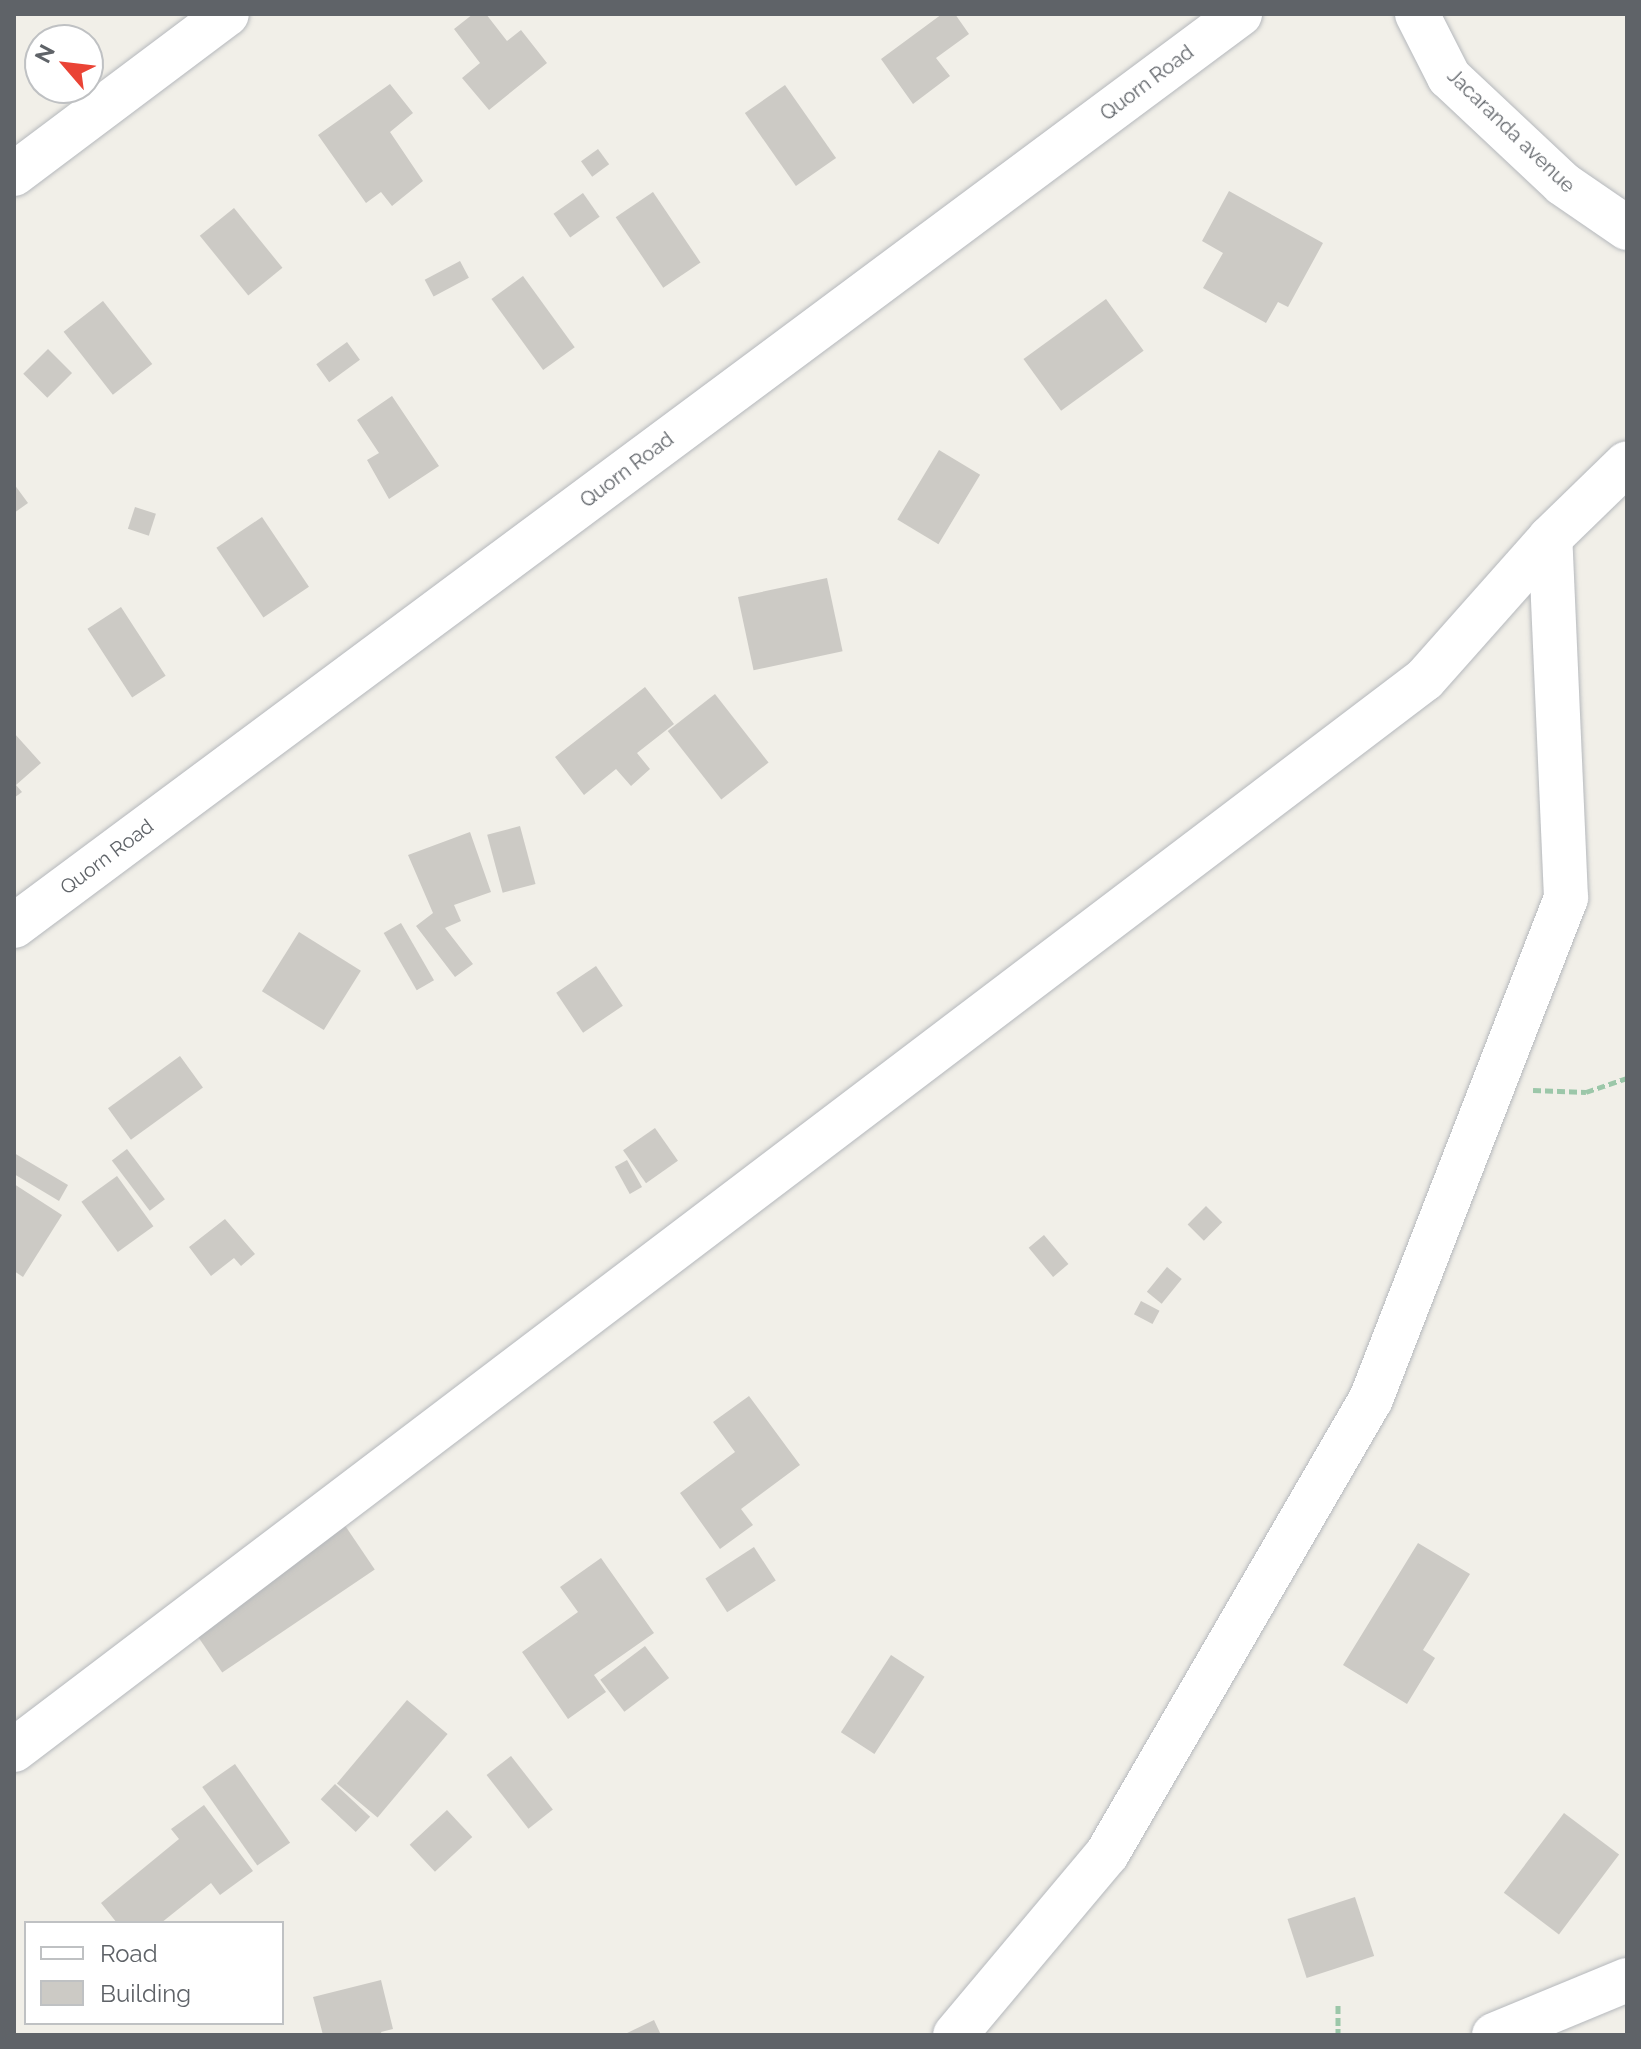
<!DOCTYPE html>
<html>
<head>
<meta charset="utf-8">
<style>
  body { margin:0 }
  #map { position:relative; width:1641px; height:2049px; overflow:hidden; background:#f1efe8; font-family:Raleway,sans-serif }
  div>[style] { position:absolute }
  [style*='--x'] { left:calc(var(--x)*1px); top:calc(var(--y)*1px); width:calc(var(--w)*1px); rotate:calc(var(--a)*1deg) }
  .building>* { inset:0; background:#cccac5; transform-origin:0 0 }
  .path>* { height:5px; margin-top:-2.5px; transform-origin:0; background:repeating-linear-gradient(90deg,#9cc7a9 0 8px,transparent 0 12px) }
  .roads { filter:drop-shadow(0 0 2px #b5b8bc) drop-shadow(0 0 2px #b5b8bc) }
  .minor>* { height:44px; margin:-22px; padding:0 22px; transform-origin:22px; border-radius:22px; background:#fff }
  span { translate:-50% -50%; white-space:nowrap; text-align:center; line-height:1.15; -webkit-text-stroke:7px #fff; paint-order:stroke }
  .street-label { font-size:20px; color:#5f6368 }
  .frame { position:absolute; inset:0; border:16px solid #5f6368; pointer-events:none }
  .legend { position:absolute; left:24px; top:1921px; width:260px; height:104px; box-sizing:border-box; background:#fff; border:2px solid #bfc1c3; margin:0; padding:10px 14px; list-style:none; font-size:24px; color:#5f6368 }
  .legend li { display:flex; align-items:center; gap:16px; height:40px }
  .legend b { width:40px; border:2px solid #bfc1c3 }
  .north { position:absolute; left:24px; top:24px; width:80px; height:80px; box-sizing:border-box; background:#fff; border:2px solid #bfc1c3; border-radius:50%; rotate:298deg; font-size:22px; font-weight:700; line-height:32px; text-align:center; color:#5f6368 }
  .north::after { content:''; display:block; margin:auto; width:28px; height:36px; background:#ea4335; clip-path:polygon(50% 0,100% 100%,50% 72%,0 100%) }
</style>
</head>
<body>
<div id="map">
  <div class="building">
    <i style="clip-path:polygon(473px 14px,486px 14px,507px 41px,521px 30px,547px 63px,489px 110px,462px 78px,480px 63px,454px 29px)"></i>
    <i style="clip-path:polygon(942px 14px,955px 14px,969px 34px,936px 58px,950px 76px,913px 104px,881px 59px)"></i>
    <i style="clip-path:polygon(390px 84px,413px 113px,390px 132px,423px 181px,392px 206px,381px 192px,366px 203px,318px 135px)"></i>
    <i style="left:785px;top:85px;width:89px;height:49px;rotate:55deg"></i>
    <i style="left:598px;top:149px;width:19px;height:21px;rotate:54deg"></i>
    <i style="clip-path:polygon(1229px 191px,1323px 243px,1288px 307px,1278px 302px,1266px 323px,1203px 288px,1223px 253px,1202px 241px)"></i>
    <i style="left:653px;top:192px;width:85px;height:45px;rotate:56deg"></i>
    <i style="left:583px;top:193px;width:29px;height:36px;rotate:55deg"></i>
    <i style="left:234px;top:208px;width:77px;height:44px;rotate:51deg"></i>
    <i style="left:460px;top:261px;width:19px;height:40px;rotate:62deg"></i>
    <i style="left:523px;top:276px;width:88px;height:39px;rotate:54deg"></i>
    <i style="left:1106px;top:299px;width:64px;height:102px;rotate:54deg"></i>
    <i style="left:103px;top:301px;width:80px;height:50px;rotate:52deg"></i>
    <i style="left:347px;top:342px;width:22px;height:38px;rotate:54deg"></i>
    <i style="left:48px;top:349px;width:34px;height:35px;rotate:45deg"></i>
    <i style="clip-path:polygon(392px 396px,439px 466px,389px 499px,367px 460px,379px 453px,357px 420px)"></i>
    <i style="left:939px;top:450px;width:48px;height:81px;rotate:31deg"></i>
    <i style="clip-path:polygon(14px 484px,28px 503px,14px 513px)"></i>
    <i style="left:135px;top:507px;width:22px;height:23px;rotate:18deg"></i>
    <i style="left:262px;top:517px;width:84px;height:55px;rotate:56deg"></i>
    <i style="left:827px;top:578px;width:75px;height:91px;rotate:78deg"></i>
    <i style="left:121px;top:607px;width:82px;height:40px;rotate:57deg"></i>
    <i style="clip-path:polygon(645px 687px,674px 724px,637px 753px,650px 769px,631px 786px,616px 769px,584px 795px,555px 757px)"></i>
    <i style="left:715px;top:694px;width:87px;height:60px;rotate:52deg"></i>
    <i style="clip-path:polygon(14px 733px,41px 763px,16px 785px,22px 792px,14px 798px)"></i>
    <i style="left:520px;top:826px;width:60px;height:34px;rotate:75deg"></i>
    <i style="clip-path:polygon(470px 832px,491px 892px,454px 905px,461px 921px,445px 928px,473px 964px,455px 977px,416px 926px,433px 913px,408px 855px)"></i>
    <i style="left:401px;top:923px;width:66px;height:20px;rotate:60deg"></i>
    <i style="left:299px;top:932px;width:73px;height:70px;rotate:32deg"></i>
    <i style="left:596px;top:966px;width:48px;height:48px;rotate:56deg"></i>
    <i style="left:180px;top:1056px;width:39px;height:89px;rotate:54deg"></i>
    <i style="left:655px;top:1128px;width:40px;height:39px;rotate:55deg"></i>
    <i style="left:127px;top:1149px;width:63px;height:19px;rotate:53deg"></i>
    <i style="clip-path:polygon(14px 1153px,68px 1185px,59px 1201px,14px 1174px)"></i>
    <i style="left:627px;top:1160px;width:31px;height:14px;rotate:61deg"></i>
    <i style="left:117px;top:1176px;width:62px;height:44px;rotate:54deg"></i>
    <i style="clip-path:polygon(14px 1184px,62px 1215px,23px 1277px,14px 1271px)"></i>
    <i style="left:1206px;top:1206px;width:23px;height:26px;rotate:45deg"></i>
    <i style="clip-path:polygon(225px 1219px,255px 1254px,241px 1266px,234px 1258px,211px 1276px,189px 1247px)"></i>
    <i style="left:1044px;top:1235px;width:38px;height:20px;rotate:50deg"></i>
    <i style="left:1167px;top:1267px;width:19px;height:32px;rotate:39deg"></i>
    <i style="left:1141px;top:1301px;width:21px;height:15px;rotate:28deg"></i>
    <i style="clip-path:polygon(749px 1396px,800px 1465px,741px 1509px,753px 1525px,720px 1549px,680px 1493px,735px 1452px,713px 1422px)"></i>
    <i style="left:344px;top:1524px;width:55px;height:184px;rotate:56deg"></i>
    <i style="clip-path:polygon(1418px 1543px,1470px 1574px,1423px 1650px,1435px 1658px,1407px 1704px,1343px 1665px)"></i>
    <i style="left:754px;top:1547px;width:40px;height:58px;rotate:57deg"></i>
    <i style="clip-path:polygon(601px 1558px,654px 1633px,594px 1675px,606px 1692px,568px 1719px,522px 1652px,578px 1612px,560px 1587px)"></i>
    <i style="left:645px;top:1646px;width:40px;height:56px;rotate:53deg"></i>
    <i style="left:891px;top:1655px;width:40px;height:92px;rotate:33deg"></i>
    <i style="left:407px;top:1700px;width:53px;height:109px;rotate:40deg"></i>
    <i style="left:511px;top:1756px;width:68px;height:31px;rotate:52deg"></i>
    <i style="left:235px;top:1764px;width:96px;height:40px;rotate:55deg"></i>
    <i style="left:335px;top:1784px;width:48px;height:21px;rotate:43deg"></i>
    <i style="clip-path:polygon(204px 1805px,253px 1871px,220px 1895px,211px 1883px,161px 1923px,117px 1923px,101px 1903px,179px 1839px,171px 1829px)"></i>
    <i style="left:447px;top:1810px;width:37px;height:51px;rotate:47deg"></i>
    <i style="left:1564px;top:1813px;width:69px;height:100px;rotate:37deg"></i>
    <i style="left:1355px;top:1897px;width:62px;height:71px;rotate:72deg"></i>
    <i style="clip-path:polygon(381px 1980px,393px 2029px,381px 2032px,382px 2035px,323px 2035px,313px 1997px)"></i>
    <i style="clip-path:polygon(654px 2020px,661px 2035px,623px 2035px)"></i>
  </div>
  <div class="path">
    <i style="--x:1533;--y:1090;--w:53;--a:2.2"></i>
    <i style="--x:1586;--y:1092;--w:43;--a:-18.9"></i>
    <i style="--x:1338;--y:2005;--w:30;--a:90"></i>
  </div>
  <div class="roads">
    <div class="minor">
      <i style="--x:1417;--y:14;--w:71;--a:63.1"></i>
      <i style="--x:1449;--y:77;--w:156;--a:43.2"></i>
      <i style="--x:1563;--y:184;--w:78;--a:34.5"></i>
      <i style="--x:14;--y:174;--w:266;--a:-36.9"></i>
      <i style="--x:14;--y:926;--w:1528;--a:-36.64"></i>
      <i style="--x:14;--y:1750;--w:1771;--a:-37.2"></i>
      <i style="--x:1425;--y:679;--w:188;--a:-48.4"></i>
      <i style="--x:1550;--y:538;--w:107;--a:-44.2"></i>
      <i style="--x:955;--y:2035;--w:236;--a:-50"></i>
      <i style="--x:1107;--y:1854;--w:526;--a:-59.88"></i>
      <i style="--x:1371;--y:1399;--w:538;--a:-68.73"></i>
      <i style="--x:1566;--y:898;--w:360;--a:-92.5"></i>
      <i style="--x:1494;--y:2035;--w:144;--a:-22.5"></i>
    </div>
  </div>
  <div class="street-label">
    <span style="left:1147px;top:83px;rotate:-37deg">Quorn Road</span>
    <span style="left:1511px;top:131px;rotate:44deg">Jacaranda avenue</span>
    <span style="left:627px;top:470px;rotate:-37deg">Quorn Road</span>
    <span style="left:107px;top:857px;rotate:-37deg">Quorn Road</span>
  </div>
  <div class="frame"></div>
  <ul class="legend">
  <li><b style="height:10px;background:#fff"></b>Road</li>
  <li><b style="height:22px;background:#cccac5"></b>Building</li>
  </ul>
  <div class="north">N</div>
</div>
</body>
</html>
